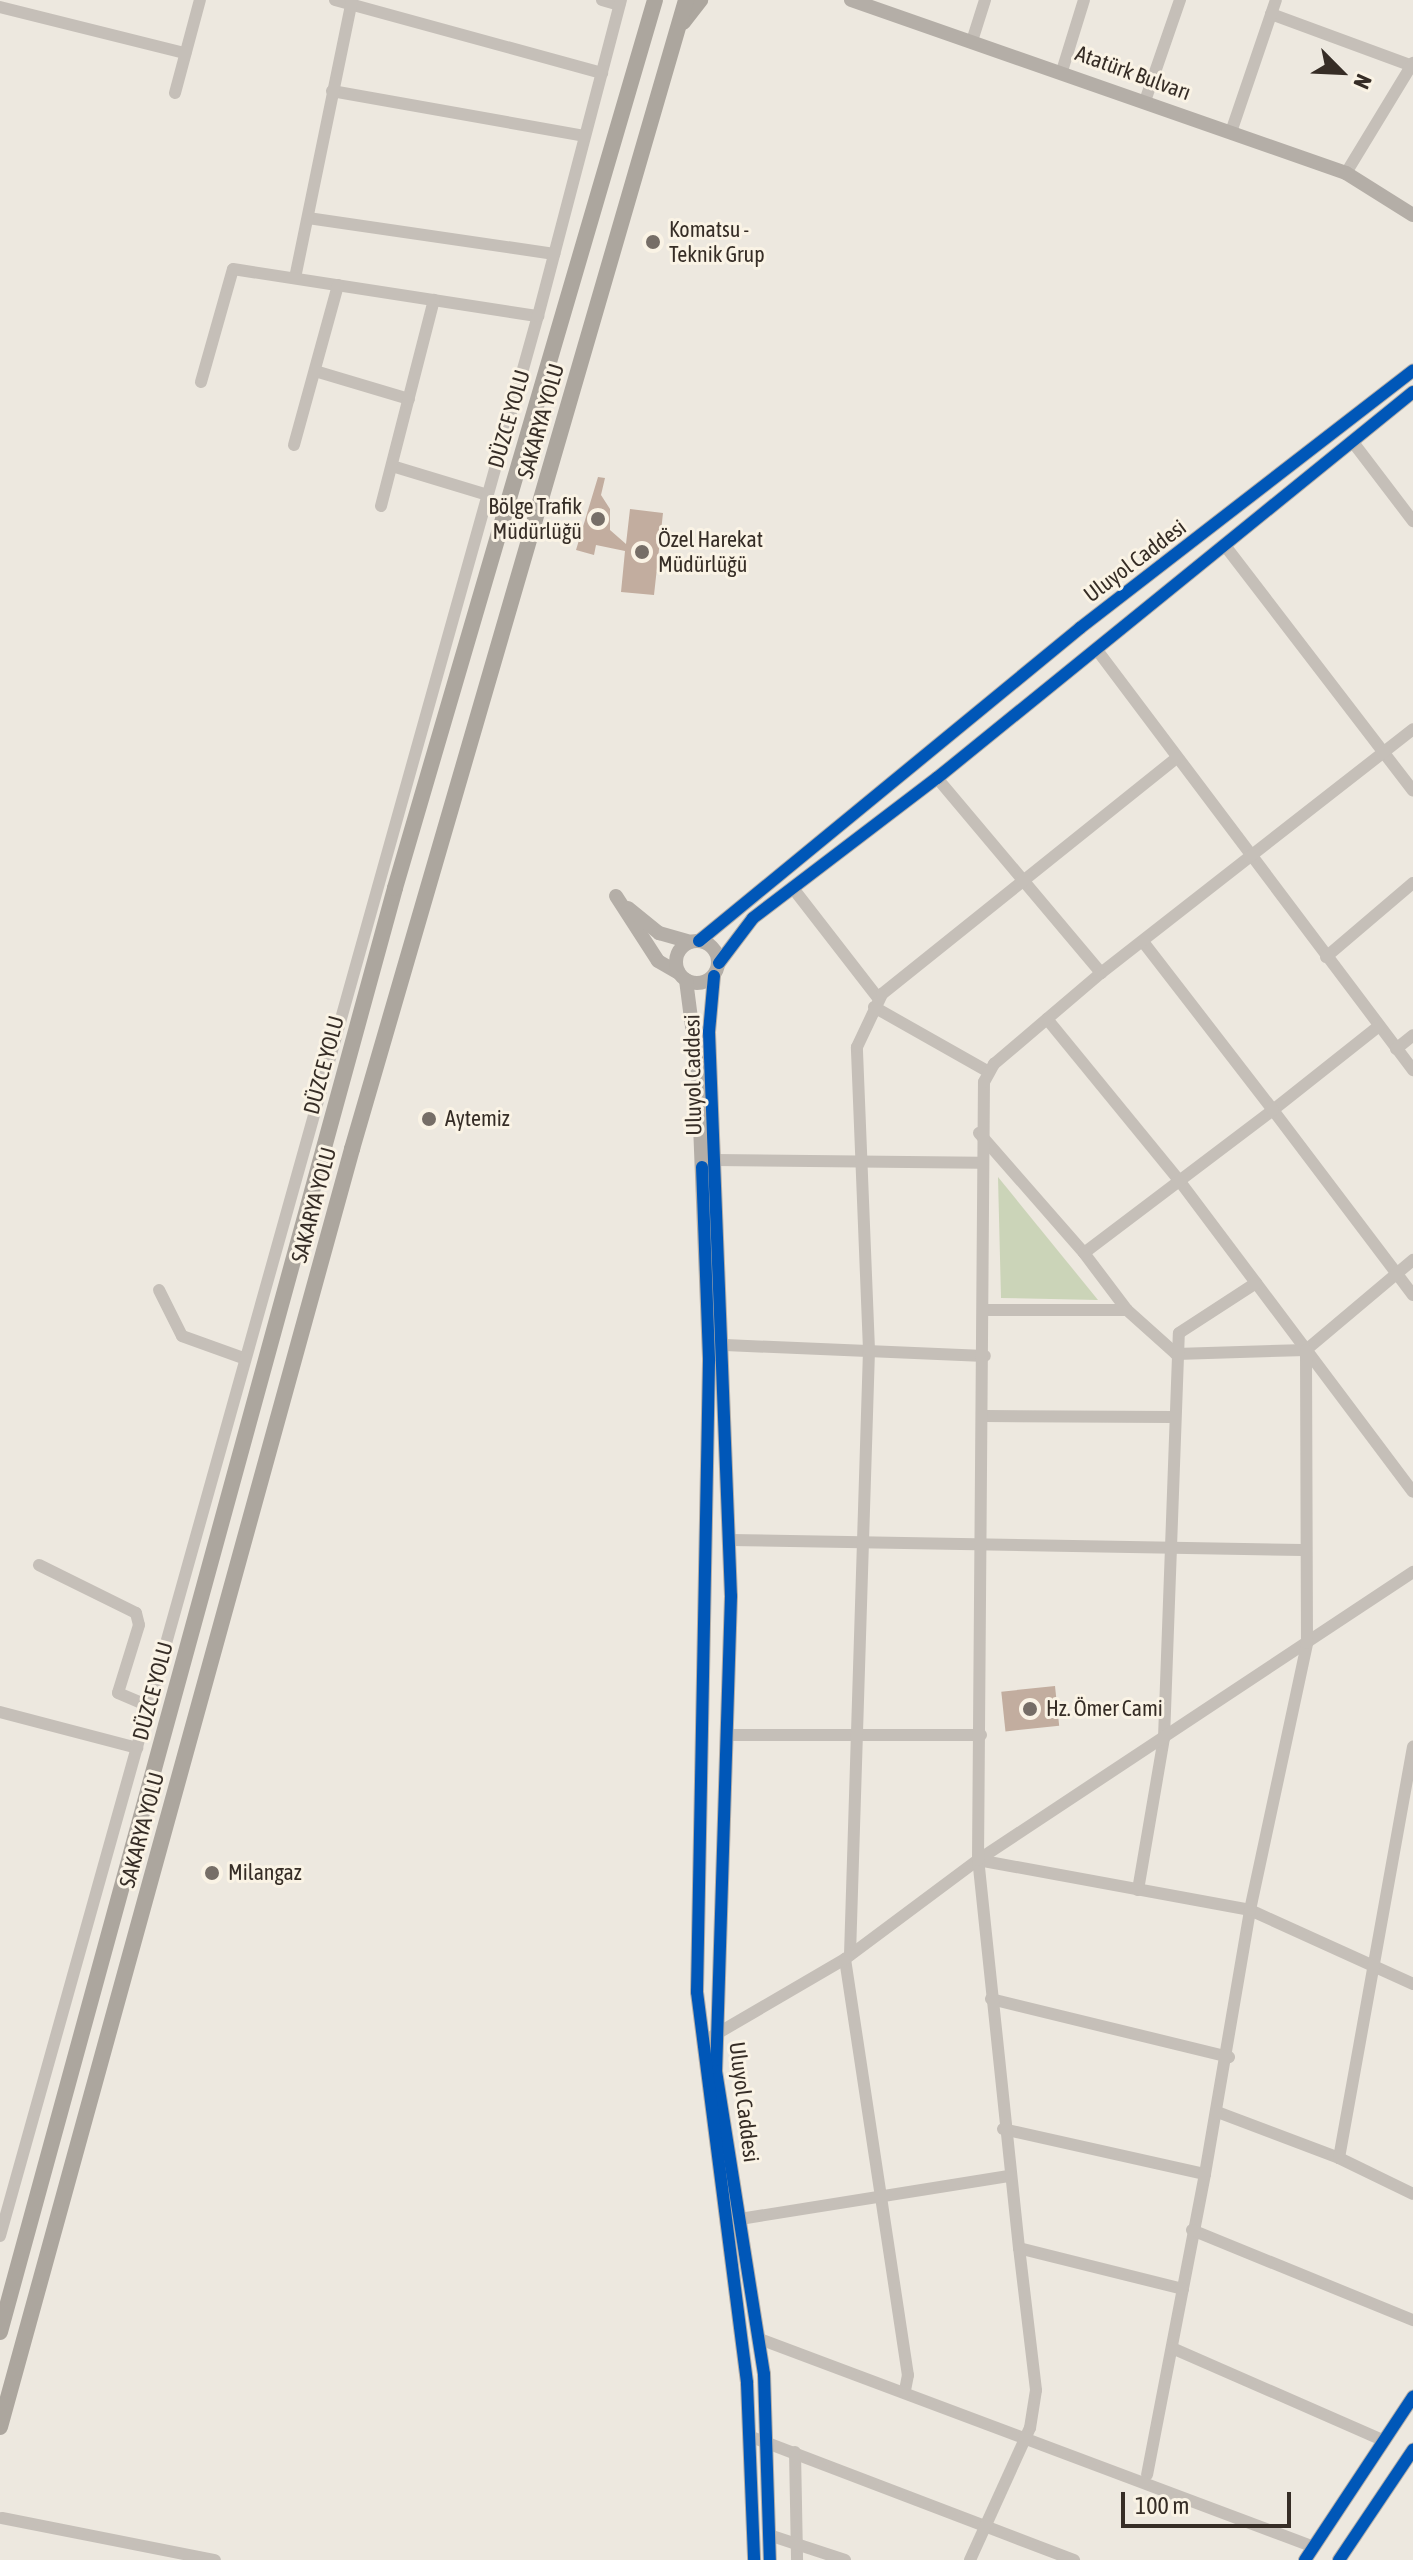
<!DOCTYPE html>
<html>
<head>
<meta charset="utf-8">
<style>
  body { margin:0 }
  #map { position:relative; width:1413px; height:2560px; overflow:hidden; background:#ede8df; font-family:"Asap Condensed",sans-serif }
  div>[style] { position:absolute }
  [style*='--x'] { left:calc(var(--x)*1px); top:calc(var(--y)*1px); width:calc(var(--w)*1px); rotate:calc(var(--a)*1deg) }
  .green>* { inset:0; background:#cbd4b8 }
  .building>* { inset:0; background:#c2ad9f; transform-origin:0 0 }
  .minor>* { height:12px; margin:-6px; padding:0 6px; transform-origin:6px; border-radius:6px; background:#c5bfb8 }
  .major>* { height:14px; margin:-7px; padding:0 7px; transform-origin:7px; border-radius:7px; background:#b4aea7 }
  .major>.ring { margin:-7px; padding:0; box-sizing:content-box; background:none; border:14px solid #b4aea7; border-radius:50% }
  .highway>* { height:16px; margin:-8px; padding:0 8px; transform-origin:8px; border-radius:8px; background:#aca69e }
  .cycleway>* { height:12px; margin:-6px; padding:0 6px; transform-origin:6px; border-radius:6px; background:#0057b8 }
  .dots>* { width:22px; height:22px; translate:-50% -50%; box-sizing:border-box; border:4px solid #faf3e5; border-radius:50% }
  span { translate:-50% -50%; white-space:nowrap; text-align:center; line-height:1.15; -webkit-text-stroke:6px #faf3e5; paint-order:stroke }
  .street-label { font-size:22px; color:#362d26 }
  .poi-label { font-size:22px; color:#362d26 }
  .left { translate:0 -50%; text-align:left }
  .right { translate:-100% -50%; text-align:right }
  .north { position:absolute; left:1301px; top:32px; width:80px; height:80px; -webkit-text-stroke:6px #faf3e5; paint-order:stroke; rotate:114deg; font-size:22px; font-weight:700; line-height:32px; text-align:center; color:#362d26 }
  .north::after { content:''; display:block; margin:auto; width:28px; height:36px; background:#362d26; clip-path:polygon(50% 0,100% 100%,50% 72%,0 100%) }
  .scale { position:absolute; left:1121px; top:2492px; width:170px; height:36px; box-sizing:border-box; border:4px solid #362d26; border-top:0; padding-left:10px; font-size:24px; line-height:28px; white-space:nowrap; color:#362d26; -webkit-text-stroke:6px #faf3e5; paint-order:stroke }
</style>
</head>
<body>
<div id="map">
  <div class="green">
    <i style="clip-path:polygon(998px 1177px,1098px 1300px,1001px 1298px)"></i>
  </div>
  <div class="building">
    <i style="clip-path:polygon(598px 477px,605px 478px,601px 495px,610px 509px,610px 530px,626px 544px,630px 509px,663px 513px,654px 595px,621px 592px,625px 551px,596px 545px,594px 555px,576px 550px)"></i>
    <i style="left:1055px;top:1686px;width:40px;height:54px;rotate:84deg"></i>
  </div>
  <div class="minor">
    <i style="--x:335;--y:0;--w:277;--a:15.3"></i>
    <i style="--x:602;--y:0;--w:18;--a:16"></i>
    <i style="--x:0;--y:7;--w:191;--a:14"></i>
    <i style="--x:1271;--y:14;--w:150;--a:20.2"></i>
    <i style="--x:972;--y:41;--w:43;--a:-72.4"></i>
    <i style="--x:1062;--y:71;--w:74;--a:-72.8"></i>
    <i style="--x:332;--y:91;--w:256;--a:10.1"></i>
    <i style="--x:175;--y:93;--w:96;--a:-75"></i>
    <i style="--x:1145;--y:101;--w:107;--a:-70.9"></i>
    <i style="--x:1231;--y:132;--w:139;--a:-71.2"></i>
    <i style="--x:1346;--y:173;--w:129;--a:-58.7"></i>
    <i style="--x:308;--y:218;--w:249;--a:8.3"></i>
    <i style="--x:295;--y:278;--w:284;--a:-78.4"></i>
    <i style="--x:315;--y:371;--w:98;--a:16.6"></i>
    <i style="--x:201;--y:382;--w:117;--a:-74.2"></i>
    <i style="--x:233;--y:269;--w:309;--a:8.8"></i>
    <i style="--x:1352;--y:441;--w:101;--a:52.7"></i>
    <i style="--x:294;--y:445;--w:166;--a:-74.6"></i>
    <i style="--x:392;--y:466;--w:100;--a:16.8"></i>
    <i style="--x:381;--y:506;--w:213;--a:-75.6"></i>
    <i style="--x:1226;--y:547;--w:307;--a:52.5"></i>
    <i style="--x:1097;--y:650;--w:526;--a:53.04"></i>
    <i style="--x:937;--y:778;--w:255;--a:49.9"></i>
    <i style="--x:792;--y:887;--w:142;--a:52.2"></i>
    <i style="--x:1326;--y:957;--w:114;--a:-40.4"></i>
    <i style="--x:874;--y:1007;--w:132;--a:29.5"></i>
    <i style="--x:1047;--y:1019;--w:212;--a:50.7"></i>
    <i style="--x:1181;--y:1183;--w:386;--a:53.1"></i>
    <i style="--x:1379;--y:1026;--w:135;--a:141.6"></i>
    <i style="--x:1273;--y:1110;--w:232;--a:52.9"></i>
    <i style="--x:1396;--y:1049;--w:22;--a:-39"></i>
    <i style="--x:979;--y:1133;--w:159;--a:48.8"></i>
    <i style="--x:1084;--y:1253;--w:237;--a:-37.1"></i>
    <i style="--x:1273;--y:1110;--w:212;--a:-127.7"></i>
    <i style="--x:715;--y:1160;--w:265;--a:0.6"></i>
    <i style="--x:1084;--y:1253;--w:71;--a:53"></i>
    <i style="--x:1127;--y:1310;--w:66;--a:41.9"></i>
    <i style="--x:1176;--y:1354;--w:130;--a:-1.8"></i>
    <i style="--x:1306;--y:1350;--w:140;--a:-40.1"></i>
    <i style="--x:159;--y:1290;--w:51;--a:63.4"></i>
    <i style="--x:182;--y:1336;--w:65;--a:19.8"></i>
    <i style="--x:985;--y:1310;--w:142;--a:0"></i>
    <i style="--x:725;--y:1345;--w:260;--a:2.4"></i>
    <i style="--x:985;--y:1416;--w:188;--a:0.3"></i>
    <i style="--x:730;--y:1540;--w:572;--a:1"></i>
    <i style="--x:39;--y:1565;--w:108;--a:26.3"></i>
    <i style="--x:136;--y:1613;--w:12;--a:76"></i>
    <i style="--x:139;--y:1625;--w:71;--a:107.2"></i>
    <i style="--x:118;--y:1693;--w:33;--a:23"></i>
    <i style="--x:0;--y:1712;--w:142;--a:14.7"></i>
    <i style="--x:727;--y:1735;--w:254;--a:0"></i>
    <i style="--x:978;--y:1860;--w:277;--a:10.4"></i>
    <i style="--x:1250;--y:1910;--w:179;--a:24.4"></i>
    <i style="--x:1138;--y:1890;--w:154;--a:-80.3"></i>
    <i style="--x:1164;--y:1738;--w:405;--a:-87.9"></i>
    <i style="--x:1179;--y:1333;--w:92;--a:-33"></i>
    <i style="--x:850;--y:1955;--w:605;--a:-88.2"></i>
    <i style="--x:869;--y:1350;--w:303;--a:-92.3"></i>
    <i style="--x:857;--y:1047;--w:59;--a:-64.7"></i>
    <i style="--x:882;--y:994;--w:378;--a:-38.7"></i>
    <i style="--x:845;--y:1959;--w:421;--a:81.4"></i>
    <i style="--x:908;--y:2375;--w:16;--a:101"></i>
    <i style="--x:991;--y:1999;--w:245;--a:13.7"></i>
    <i style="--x:713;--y:2036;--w:153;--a:-30.3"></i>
    <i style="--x:845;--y:1959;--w:166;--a:-36.7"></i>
    <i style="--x:978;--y:1860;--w:522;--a:-33.51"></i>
    <i style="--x:1220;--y:2113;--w:127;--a:20.7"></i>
    <i style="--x:1339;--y:2158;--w:82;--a:25.9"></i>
    <i style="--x:1003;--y:2129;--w:207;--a:12.6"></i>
    <i style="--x:1205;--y:2174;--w:306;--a:100.9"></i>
    <i style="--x:1339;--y:2158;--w:418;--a:-79.8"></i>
    <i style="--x:1205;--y:2174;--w:268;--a:-80.3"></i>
    <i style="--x:1250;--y:1910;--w:273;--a:-77.9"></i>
    <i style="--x:1307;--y:1643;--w:293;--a:-90.2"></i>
    <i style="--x:740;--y:2219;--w:272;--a:-9.1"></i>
    <i style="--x:1192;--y:2230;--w:239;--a:22.2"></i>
    <i style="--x:0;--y:2236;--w:1994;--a:-74.35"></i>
    <i style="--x:538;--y:316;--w:327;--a:-75.3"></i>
    <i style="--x:1183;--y:2289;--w:169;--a:-166"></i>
    <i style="--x:1019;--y:2248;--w:390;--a:-96"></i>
    <i style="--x:978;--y:1860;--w:778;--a:-89.56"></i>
    <i style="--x:984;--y:1082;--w:21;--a:-61"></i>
    <i style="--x:994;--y:1064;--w:140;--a:-40.4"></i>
    <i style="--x:1101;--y:973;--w:396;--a:-38"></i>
    <i style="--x:760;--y:2339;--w:592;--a:20.58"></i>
    <i style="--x:1172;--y:2348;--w:232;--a:23.6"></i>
    <i style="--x:749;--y:2436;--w:348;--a:20.9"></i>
    <i style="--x:795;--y:2452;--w:108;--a:88.9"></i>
    <i style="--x:2;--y:2518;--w:217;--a:11.2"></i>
    <i style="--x:769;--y:2535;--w:80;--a:18.2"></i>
    <i style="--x:970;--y:2560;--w:145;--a:-65.6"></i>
    <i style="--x:1030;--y:2428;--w:38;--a:-81"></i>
    <i style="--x:1036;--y:2390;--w:143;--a:-96.8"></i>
  </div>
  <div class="major">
    <i style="--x:851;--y:0;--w:524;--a:19.26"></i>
    <i style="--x:1346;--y:173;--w:79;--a:32.1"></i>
    <i style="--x:616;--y:896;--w:77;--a:57.1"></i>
    <i style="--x:658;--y:961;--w:24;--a:30"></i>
    <i style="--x:628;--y:908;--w:40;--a:39"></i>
    <i style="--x:659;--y:933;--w:32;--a:16"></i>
    <i class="ring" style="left:676px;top:941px;width:28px;height:28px"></i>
    <i style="--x:699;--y:941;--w:493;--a:-39.4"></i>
    <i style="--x:1080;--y:628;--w:421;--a:-37.7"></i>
    <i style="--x:719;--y:963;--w:56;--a:-52.9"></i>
    <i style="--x:753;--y:918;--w:231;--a:-37.3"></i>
    <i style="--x:937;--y:778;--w:613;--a:-39.04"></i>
    <i style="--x:714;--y:976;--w:56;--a:95.1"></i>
    <i style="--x:709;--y:1032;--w:564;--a:87.77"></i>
    <i style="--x:731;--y:1596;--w:475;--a:91.8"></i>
    <i style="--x:716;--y:2071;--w:307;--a:81"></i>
    <i style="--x:764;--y:2374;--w:186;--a:88.2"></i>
    <i style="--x:686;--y:980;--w:93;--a:82.6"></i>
    <i style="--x:698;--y:1072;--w:289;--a:87.8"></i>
    <i style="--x:709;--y:1361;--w:631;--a:91.09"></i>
    <i style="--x:697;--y:1992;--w:394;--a:82.7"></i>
    <i style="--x:747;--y:2383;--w:177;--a:87.7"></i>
    <i style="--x:1305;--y:2560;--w:196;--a:-56.5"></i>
    <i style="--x:1339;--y:2560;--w:133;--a:-56.1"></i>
  </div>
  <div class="highway">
    <i style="--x:683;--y:22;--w:28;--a:-52"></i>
    <i style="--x:0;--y:2332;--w:1497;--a:-74.7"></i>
    <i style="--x:395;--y:888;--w:925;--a:-73.68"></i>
    <i style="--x:0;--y:2427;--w:1326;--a:-74.6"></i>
    <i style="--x:352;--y:1149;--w:1197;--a:-73.79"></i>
  </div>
  <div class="cycleway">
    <i style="--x:699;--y:941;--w:493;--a:-39.4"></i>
    <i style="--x:1080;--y:628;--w:421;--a:-37.7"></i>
    <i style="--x:719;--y:963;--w:56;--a:-52.9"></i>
    <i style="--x:753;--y:918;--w:231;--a:-37.3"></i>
    <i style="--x:937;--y:778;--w:613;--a:-39.04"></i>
    <i style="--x:714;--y:976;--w:56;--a:95.1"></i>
    <i style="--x:709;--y:1032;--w:564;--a:87.77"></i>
    <i style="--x:731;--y:1596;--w:475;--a:91.8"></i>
    <i style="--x:716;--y:2071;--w:307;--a:81"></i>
    <i style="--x:764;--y:2374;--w:186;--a:88.2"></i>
    <i style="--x:702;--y:1167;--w:194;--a:87.9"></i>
    <i style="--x:709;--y:1361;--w:631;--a:91.09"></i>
    <i style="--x:697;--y:1992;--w:394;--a:82.7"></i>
    <i style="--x:747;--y:2383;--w:177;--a:87.7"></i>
    <i style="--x:1305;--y:2560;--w:196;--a:-56.5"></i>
    <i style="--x:1339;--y:2560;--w:133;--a:-56.1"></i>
  </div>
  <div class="dots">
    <i style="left:653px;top:242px;background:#766e67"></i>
    <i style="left:598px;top:519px;background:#766e67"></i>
    <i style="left:642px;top:552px;background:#766e67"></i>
    <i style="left:429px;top:1119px;background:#766e67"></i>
    <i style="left:1030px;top:1709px;background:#766e67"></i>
    <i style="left:212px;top:1873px;background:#766e67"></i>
  </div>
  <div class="street-label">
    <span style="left:1133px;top:73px;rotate:20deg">Atatürk Bulvarı</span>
    <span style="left:509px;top:419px;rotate:-74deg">DÜZCE YOLU</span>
    <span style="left:541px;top:421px;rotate:-74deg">SAKARYA YOLU</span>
    <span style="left:1135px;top:561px;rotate:-37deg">Uluyol Caddesi</span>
    <span style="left:324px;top:1065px;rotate:-75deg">DÜZCE YOLU</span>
    <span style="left:693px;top:1075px;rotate:-91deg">Uluyol Caddesi</span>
    <span style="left:314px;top:1205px;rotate:-75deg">SAKARYA YOLU</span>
    <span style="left:153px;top:1691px;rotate:-75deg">DÜZCE YOLU</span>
    <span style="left:142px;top:1830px;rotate:-75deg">SAKARYA YOLU</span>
    <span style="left:744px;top:2102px;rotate:83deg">Uluyol Caddesi</span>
  </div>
  <div class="poi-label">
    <span class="left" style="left:669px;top:242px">Komatsu -<br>Teknik Grup</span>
    <span class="right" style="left:582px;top:519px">Bölge Trafik<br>Müdürlüğü</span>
    <span class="left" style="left:658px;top:552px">Özel Harekat<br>Müdürlüğü</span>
    <span class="left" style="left:445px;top:1119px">Aytemiz</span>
    <span class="left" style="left:1046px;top:1709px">Hz. Ömer Cami</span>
    <span class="left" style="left:228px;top:1873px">Milangaz</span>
  </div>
  <div class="north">N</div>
  <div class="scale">100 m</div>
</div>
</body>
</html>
